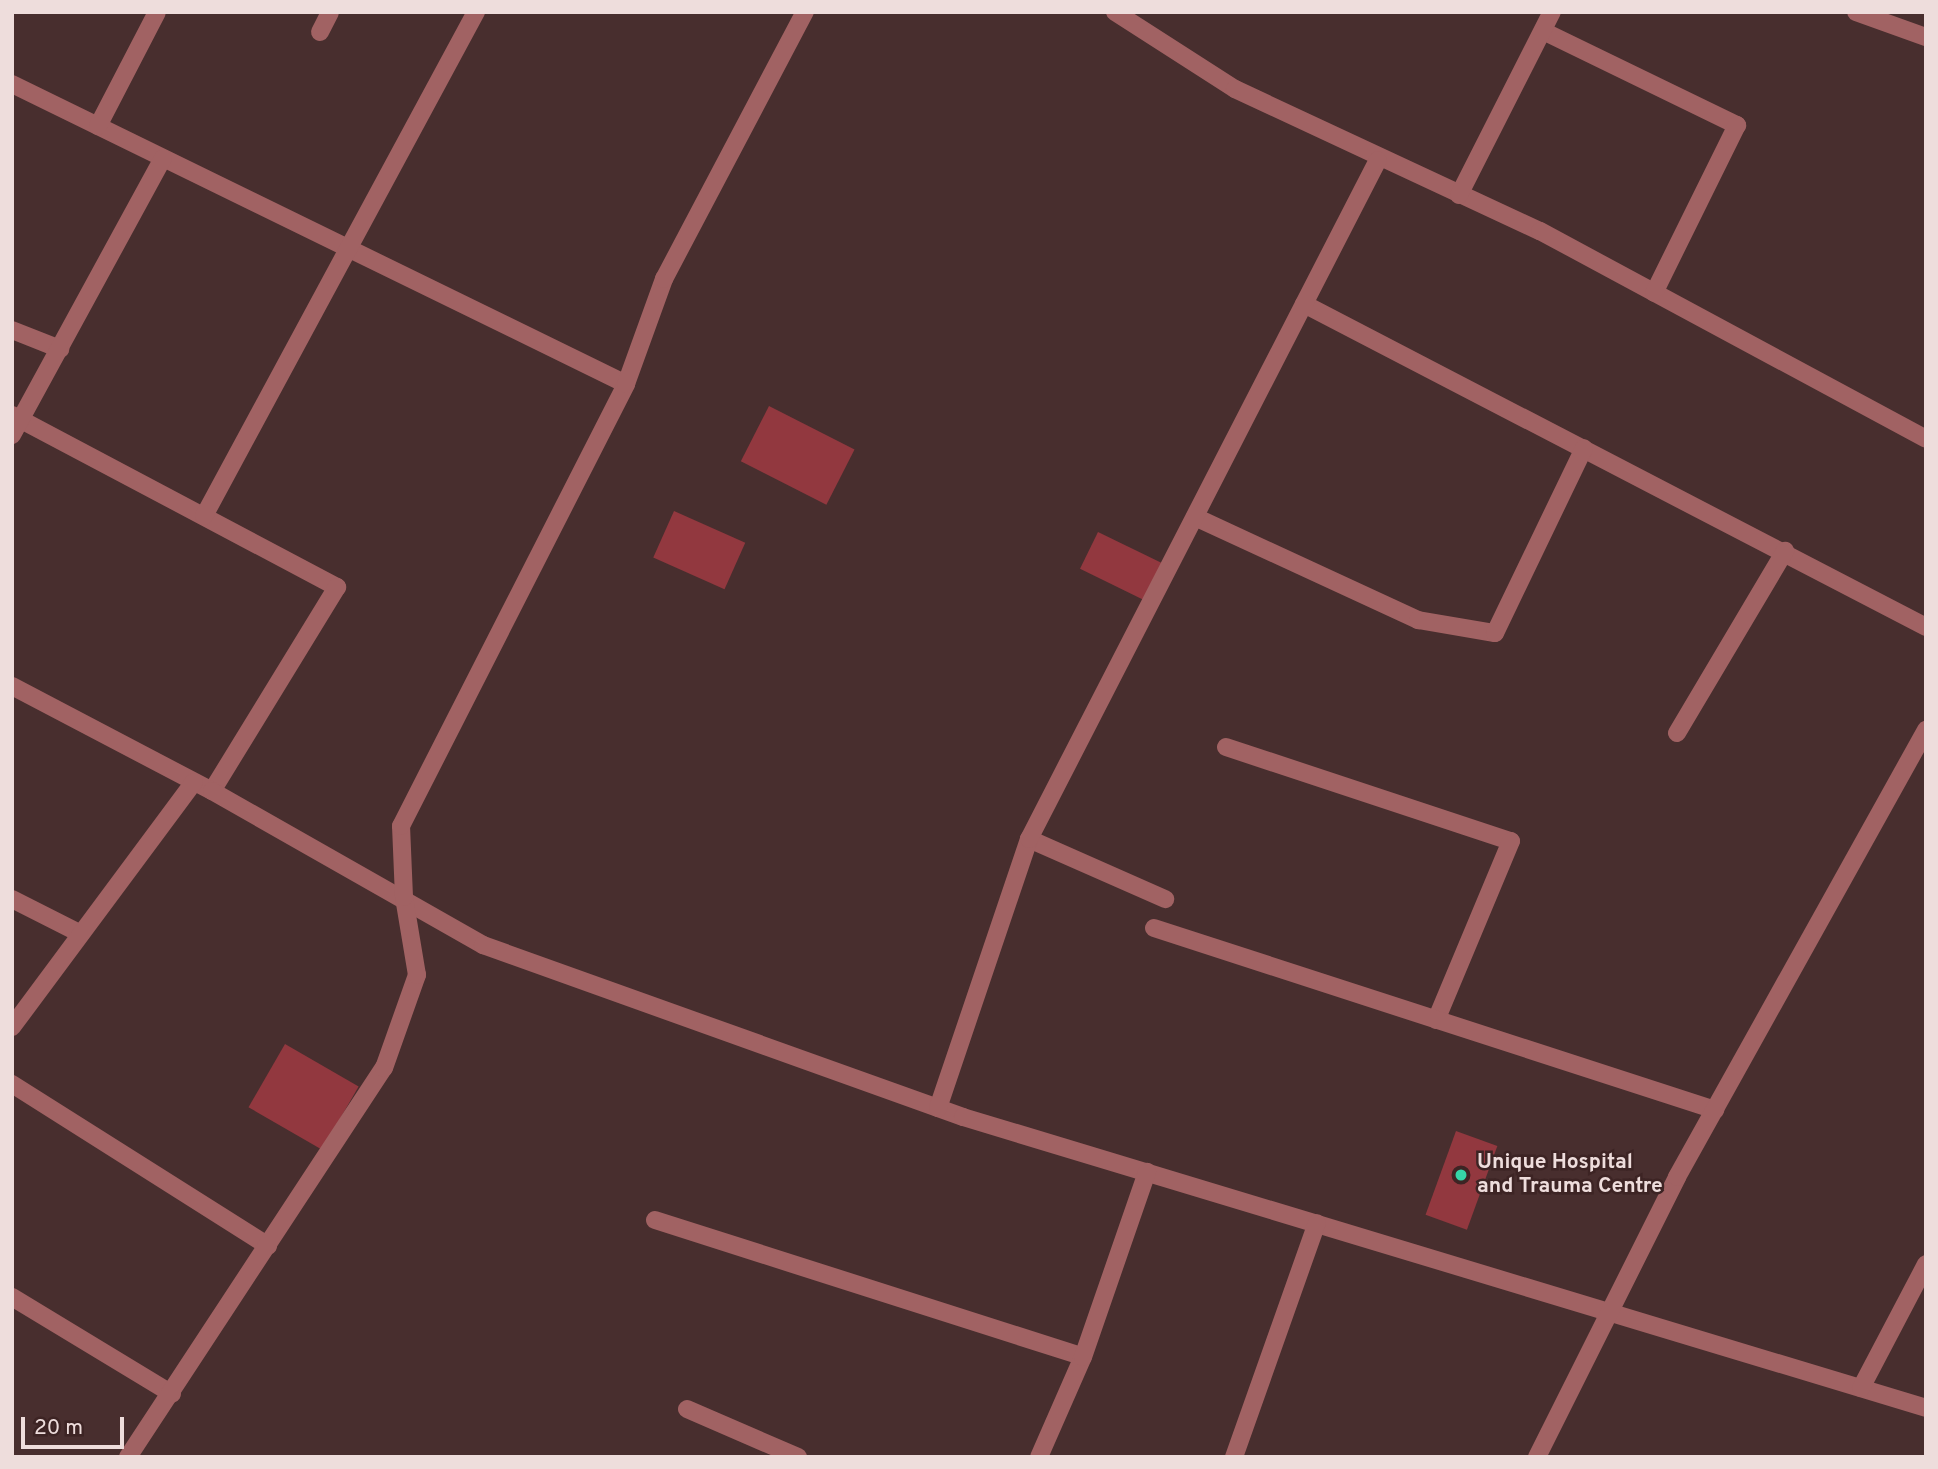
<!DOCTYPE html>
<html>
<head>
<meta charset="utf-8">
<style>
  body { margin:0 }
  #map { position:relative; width:1938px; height:1469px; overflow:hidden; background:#482e2e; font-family:Overpass,sans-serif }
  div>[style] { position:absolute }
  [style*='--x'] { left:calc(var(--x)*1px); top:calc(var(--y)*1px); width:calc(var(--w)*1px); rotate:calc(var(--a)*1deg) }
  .building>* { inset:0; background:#92383f; transform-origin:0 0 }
  .minor>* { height:18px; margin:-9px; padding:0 9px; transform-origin:9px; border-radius:9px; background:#a16263 }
  .dots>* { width:19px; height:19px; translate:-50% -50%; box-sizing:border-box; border:4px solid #3d2424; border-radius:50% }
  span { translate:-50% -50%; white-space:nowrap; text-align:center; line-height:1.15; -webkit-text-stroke:5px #3d2424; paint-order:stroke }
  .poi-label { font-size:21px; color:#eedddc; font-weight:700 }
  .left { translate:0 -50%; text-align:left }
  .frame { position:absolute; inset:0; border:14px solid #eedddc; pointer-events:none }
  .scale { position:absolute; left:21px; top:1417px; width:103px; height:32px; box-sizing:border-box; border:4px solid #eedddc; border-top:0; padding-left:9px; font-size:21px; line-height:24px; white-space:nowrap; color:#eedddc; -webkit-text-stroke:5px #3d2424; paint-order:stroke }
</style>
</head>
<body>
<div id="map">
  <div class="building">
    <i style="left:769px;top:406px;width:96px;height:62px;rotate:27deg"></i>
    <i style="left:674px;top:511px;width:78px;height:51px;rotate:24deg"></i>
    <i style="left:1098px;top:532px;width:71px;height:41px;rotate:26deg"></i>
    <i style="left:285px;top:1044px;width:85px;height:73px;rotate:30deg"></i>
    <i style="left:1456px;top:1131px;width:44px;height:89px;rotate:20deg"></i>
  </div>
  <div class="minor">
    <i style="--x:1115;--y:12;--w:143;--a:32.7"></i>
    <i style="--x:1235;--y:89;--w:336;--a:25"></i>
    <i style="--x:1540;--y:231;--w:438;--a:28.3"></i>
    <i style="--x:1856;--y:12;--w:74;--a:19.7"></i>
    <i style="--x:1543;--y:31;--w:216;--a:25.9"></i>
    <i style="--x:1737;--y:125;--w:187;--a:116.3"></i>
    <i style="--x:320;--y:32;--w:22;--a:-63"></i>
    <i style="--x:12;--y:84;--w:683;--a:26.04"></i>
    <i style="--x:98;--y:126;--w:128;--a:-62.6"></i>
    <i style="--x:1459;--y:195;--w:205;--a:-63.1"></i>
    <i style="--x:1304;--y:304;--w:701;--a:27.44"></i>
    <i style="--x:12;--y:330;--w:52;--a:21.6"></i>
    <i style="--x:12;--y:415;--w:368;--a:27.9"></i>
    <i style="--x:337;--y:587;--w:239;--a:121.5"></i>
    <i style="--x:12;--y:435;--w:315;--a:-61.4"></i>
    <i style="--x:204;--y:516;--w:573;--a:-61.65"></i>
    <i style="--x:1195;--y:517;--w:246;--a:24.8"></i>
    <i style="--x:1418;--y:620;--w:78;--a:9.6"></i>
    <i style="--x:1495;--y:633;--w:205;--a:-64.3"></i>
    <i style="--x:12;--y:686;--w:226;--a:27.7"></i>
    <i style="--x:212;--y:791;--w:312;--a:29.6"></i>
    <i style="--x:483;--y:945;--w:510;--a:19.71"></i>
    <i style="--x:963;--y:1117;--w:1006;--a:16.81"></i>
    <i style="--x:1677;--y:733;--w:212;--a:-59.3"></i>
    <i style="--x:1226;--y:747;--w:300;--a:18.3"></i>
    <i style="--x:1511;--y:841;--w:194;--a:112.7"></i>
    <i style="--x:1029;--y:839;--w:149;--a:23.8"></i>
    <i style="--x:12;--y:899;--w:77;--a:26.9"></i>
    <i style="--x:1154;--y:928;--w:590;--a:17.97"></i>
    <i style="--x:12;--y:1027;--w:305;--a:-53.4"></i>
    <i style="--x:12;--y:1084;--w:303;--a:32.3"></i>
    <i style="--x:938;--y:1108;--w:284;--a:-71.3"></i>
    <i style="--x:1029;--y:839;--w:763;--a:-62.8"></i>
    <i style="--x:655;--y:1220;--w:449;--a:17.7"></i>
    <i style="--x:12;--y:1297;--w:187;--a:31.2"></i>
    <i style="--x:1861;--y:1388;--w:140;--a:-62.3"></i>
    <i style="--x:687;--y:1409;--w:121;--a:23.4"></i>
    <i style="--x:128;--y:1457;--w:466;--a:-56.7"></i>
    <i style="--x:384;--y:1068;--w:99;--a:-70.5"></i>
    <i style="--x:417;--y:975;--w:79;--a:-99.5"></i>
    <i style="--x:404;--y:897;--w:71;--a:-92.4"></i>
    <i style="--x:401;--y:826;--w:496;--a:-63"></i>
    <i style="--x:626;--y:384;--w:112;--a:-70.1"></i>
    <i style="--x:664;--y:279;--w:302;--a:-62.2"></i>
    <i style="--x:1039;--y:1457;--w:109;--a:-66.3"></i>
    <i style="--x:1083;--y:1357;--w:196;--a:-70.9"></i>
    <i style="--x:1234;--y:1457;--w:248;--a:-70.5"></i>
    <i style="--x:1537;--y:1457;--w:313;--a:-63.4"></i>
    <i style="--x:1677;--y:1177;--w:512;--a:-60.88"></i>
  </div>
  <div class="dots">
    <i style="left:1461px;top:1175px;background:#36d4a7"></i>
  </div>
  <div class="poi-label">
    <span class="left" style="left:1477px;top:1175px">Unique Hospital<br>and Trauma Centre</span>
  </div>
  <div class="frame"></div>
  <div class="scale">20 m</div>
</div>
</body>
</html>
